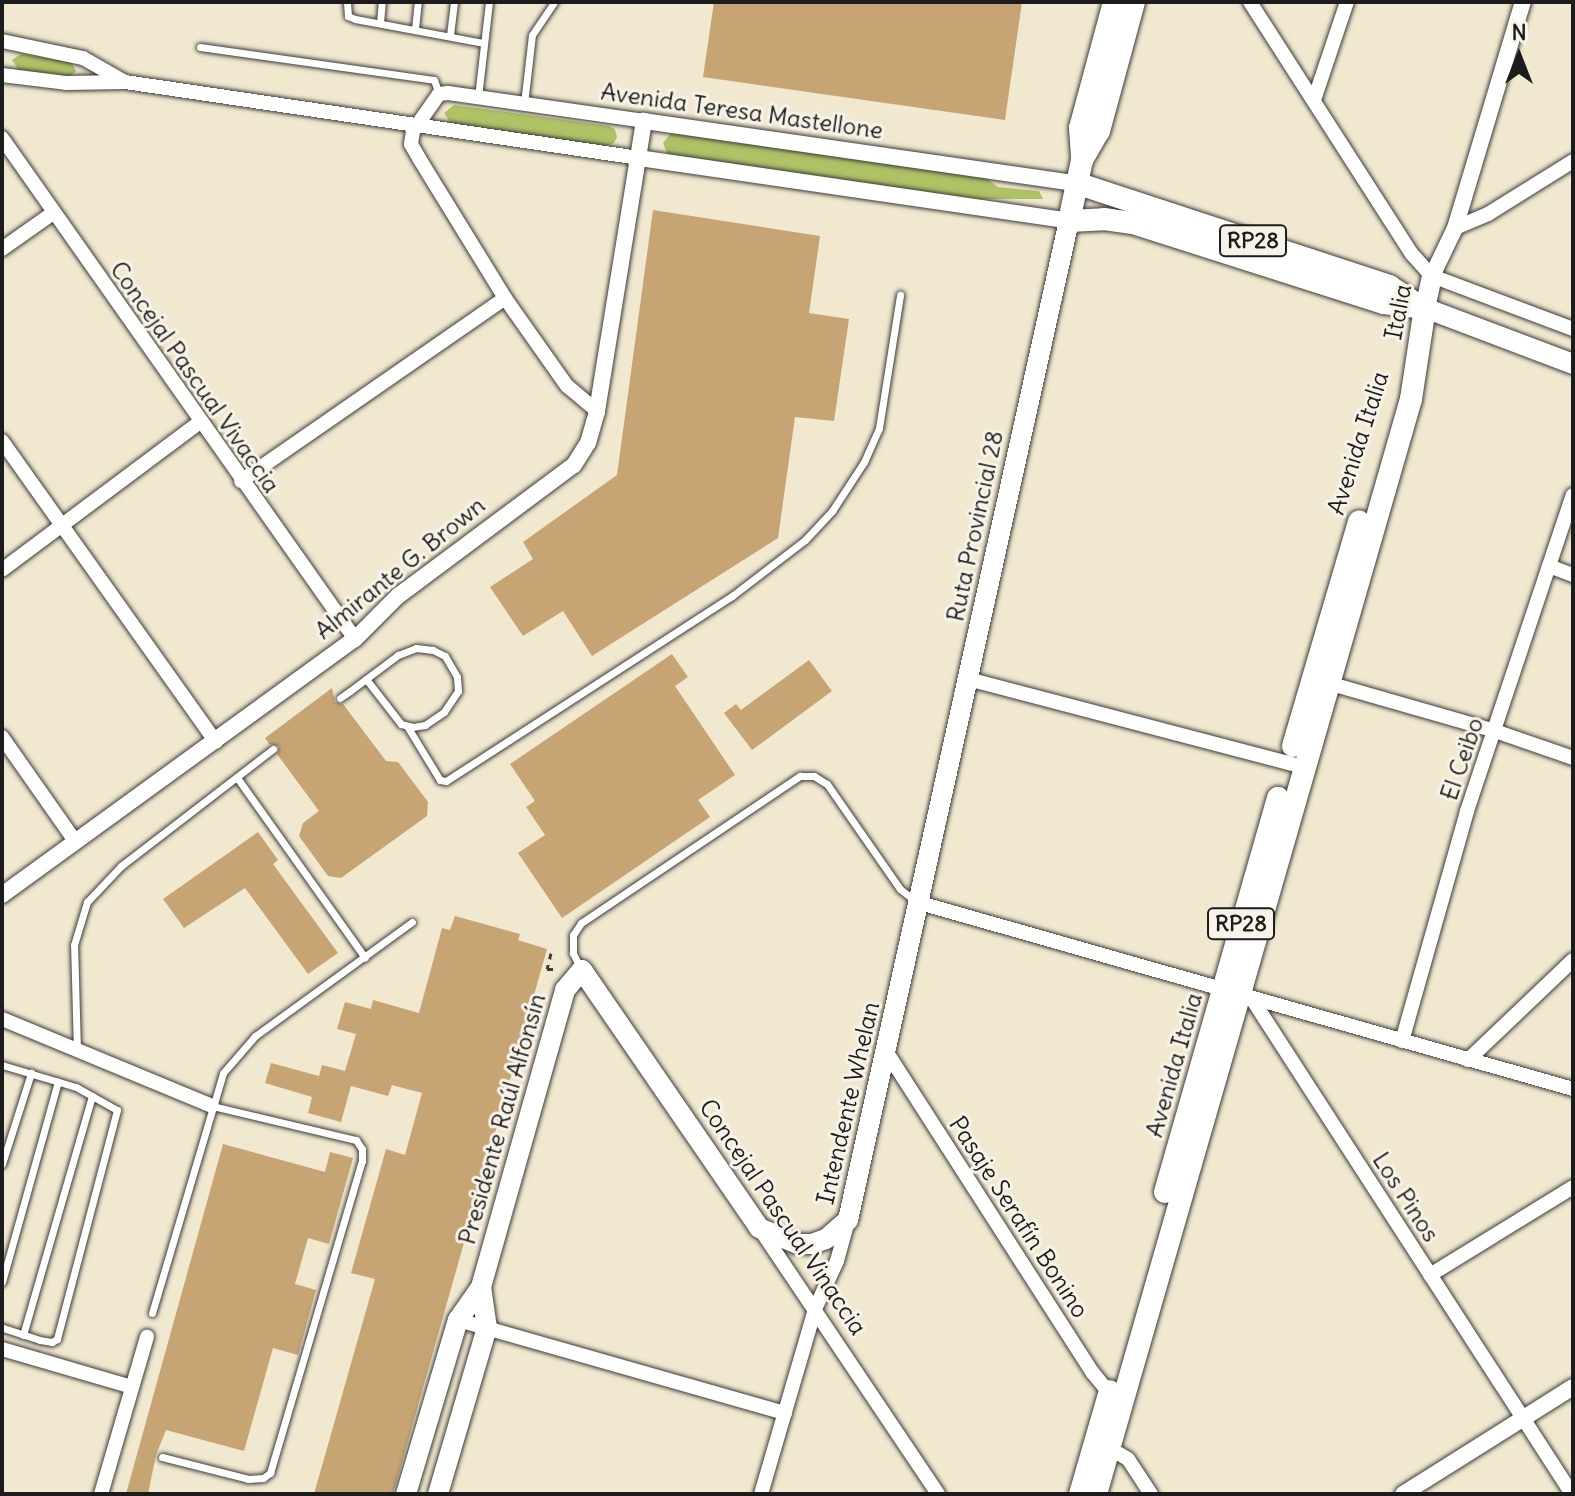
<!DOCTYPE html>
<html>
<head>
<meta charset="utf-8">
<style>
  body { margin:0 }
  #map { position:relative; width:1575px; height:1496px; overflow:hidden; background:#f1e8d0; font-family:Delius,sans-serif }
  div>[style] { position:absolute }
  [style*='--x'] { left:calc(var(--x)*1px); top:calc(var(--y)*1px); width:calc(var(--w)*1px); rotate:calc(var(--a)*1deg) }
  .green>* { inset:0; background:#afc266 }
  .building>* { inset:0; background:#c7a474 }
  .path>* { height:3px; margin-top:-1.5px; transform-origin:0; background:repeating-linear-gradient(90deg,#3c3b37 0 6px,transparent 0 12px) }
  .roads { filter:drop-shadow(0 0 2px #3c3b37) drop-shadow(0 0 2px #3c3b37) }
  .service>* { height:7px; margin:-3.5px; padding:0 3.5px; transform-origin:3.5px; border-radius:3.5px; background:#fff }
  .minor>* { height:14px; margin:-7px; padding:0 7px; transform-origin:7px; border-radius:7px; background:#fff }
  .tertiary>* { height:16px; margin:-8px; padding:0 8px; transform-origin:8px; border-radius:8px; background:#fff }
  .secondary>* { height:20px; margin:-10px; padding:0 10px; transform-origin:10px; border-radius:10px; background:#fff }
  .primary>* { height:22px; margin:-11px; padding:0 11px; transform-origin:11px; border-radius:11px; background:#fff }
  span { translate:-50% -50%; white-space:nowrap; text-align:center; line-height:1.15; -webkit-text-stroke:6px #f7f3e8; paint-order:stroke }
  .shield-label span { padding:2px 6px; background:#f7f3e8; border:2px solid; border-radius:6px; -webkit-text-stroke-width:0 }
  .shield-label { font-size:22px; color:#1c1c1c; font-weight:700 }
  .street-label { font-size:24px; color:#1c1c1c }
  .frame { position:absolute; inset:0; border:4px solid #1c1c1c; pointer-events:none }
  .north { position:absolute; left:1479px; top:16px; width:80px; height:80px; -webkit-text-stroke:6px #f7f3e8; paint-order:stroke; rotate:0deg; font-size:22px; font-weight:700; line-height:32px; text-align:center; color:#1c1c1c }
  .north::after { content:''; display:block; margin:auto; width:28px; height:36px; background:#1c1c1c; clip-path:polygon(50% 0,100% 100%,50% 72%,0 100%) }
</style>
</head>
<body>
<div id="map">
  <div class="green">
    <i style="clip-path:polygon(21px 54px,71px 62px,76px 71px,68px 78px,19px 71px,12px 60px)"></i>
    <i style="clip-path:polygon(454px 105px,609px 126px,615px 129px,617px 137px,614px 143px,606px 146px,451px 124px,444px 113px)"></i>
    <i style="clip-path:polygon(678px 133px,986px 178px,998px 187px,1039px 191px,1043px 199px,978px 199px,673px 156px,667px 153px,663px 143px,670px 134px)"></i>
  </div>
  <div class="building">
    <i style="clip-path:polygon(714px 2px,1022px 2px,1005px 120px,703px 77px)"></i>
    <i style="clip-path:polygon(653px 210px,820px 236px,809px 313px,849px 319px,834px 421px,795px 417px,778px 538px,592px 656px,563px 611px,523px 636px,490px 587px,533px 559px,523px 542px,617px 475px)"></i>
    <i style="clip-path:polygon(672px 654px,688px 677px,675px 686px,735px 775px,698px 800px,710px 817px,562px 918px,518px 853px,545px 835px,526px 807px,535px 801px,510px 764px)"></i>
    <i style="clip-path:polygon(809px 660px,832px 691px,752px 750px,724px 713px,736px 704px,741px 710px)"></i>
    <i style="clip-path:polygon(332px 688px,335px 702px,343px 704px,386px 761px,398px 762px,428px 802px,427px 816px,341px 878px,328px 876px,299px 836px,303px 823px,319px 811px,277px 754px,279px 746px,269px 744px,265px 738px)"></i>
    <i style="clip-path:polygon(258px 832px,278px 860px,273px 864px,338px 953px,308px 974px,245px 888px,184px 928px,163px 899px)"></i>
    <i style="clip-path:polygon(455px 916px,520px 934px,518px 940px,547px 949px,393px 1494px,314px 1494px,375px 1279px,351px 1273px,386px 1149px,405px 1155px,422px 1093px,392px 1085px,388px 1096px,351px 1086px,341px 1122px,308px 1113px,312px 1097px,265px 1083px,271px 1063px,319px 1076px,322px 1065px,345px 1071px,356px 1034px,337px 1029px,345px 1002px,371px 1009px,373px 1000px,419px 1013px,442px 928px,450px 930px)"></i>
    <i style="clip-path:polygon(223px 1144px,325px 1172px,330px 1152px,353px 1158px,329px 1244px,308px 1238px,295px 1284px,316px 1290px,298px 1355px,273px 1348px,244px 1451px,166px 1430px,156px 1455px,148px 1494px,126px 1494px)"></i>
  </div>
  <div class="path">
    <i style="--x:551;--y:953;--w:16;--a:104"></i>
    <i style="--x:547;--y:969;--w:11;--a:0"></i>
  </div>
  <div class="roads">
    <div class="service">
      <i style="--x:347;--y:2;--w:14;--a:86"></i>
      <i style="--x:348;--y:16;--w:8;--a:23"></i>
      <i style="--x:355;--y:19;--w:130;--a:10.6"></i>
      <i style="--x:380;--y:23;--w:21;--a:-85"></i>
      <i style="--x:415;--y:29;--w:27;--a:-84"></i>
      <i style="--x:450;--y:35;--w:33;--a:-83"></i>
      <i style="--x:200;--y:47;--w:236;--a:8"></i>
      <i style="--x:434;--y:80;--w:15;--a:70"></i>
      <i style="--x:478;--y:97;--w:96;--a:-83.4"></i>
      <i style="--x:524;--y:104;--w:69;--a:-83.4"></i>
      <i style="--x:532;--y:35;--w:40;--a:-56"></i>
      <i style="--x:340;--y:698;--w:12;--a:-35"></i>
      <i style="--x:350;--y:691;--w:60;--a:-36.9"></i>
      <i style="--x:398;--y:655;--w:19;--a:-21"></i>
      <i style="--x:416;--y:648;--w:17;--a:7"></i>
      <i style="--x:433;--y:650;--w:13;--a:27"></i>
      <i style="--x:445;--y:656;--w:24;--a:60"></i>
      <i style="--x:457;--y:677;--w:14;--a:86"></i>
      <i style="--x:458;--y:691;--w:25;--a:124"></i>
      <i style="--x:444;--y:712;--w:23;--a:146"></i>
      <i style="--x:425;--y:725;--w:12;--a:171"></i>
      <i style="--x:413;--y:727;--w:12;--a:-166"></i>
      <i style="--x:401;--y:724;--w:57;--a:-127.9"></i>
      <i style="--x:407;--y:726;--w:63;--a:58.6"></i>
      <i style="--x:440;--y:780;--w:6;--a:9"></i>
      <i style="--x:446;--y:781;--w:341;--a:-32.9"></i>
      <i style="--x:732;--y:596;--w:92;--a:-37.5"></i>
      <i style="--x:805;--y:540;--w:40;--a:-47"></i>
      <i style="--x:832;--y:511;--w:59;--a:-56.9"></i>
      <i style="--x:864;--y:462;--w:37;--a:-66"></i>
      <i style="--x:879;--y:428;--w:135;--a:-81"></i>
      <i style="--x:238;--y:779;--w:219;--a:54.6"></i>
      <i style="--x:580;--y:967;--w:16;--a:-117"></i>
      <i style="--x:573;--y:953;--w:18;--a:-90"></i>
      <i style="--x:573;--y:935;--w:14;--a:-56"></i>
      <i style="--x:581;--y:923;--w:264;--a:-33.9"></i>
      <i style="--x:800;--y:776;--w:14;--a:0"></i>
      <i style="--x:814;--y:776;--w:15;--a:32"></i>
      <i style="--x:827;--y:784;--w:128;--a:55.2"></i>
      <i style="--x:900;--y:889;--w:18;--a:38"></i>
      <i style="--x:77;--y:1050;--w:105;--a:-91.6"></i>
      <i style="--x:74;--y:945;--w:45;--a:-73.2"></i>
      <i style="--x:87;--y:902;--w:50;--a:-46.6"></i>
      <i style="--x:121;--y:866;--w:192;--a:-37.6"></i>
      <i style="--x:2;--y:1065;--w:77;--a:16.6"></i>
      <i style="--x:76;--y:1087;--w:47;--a:29.3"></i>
      <i style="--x:117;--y:1110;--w:237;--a:104.7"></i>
      <i style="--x:57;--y:1339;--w:6;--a:149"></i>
      <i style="--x:52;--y:1342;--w:12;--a:-171"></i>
      <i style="--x:40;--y:1340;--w:40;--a:-162"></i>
      <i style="--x:2;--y:1164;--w:96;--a:-72.3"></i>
      <i style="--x:2;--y:1282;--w:208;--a:-74.4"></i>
      <i style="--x:152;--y:1313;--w:250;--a:-73.5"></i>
      <i style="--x:223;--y:1073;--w:49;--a:-49.1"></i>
      <i style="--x:255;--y:1036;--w:194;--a:-36"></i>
      <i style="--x:23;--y:1335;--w:249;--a:-73.9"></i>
      <i style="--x:162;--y:1457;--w:89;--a:14.3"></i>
      <i style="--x:248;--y:1479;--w:15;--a:-4"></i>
      <i style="--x:263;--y:1478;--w:9;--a:-36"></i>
      <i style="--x:270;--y:1473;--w:325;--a:-73.6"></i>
      <i style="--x:362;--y:1161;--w:12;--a:-90"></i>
      <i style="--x:362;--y:1149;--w:11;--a:-124"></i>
      <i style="--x:356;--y:1140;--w:148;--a:-166.7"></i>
    </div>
    <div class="minor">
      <i style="--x:1250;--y:2;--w:298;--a:57.3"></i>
      <i style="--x:1411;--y:253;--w:31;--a:48"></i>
      <i style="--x:1432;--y:276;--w:151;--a:20.6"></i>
      <i style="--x:2;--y:41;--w:83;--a:11.9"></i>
      <i style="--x:83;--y:58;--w:48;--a:29.7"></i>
      <i style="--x:2;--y:75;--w:64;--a:7.1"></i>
      <i style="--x:66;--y:83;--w:59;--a:-1"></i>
      <i style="--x:125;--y:82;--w:520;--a:8.41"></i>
      <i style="--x:1314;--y:100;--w:103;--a:-71.4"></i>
      <i style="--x:2;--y:138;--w:613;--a:54.83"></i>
      <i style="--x:1455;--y:228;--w:36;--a:-23"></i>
      <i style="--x:1488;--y:214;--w:100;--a:-31.9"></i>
      <i style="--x:2;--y:249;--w:62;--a:-35.2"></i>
      <i style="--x:597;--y:411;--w:39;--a:-140"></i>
      <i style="--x:567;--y:386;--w:108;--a:-125.2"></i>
      <i style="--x:505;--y:298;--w:164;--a:-121.6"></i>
      <i style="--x:419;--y:158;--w:16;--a:-120"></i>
      <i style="--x:411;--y:144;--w:13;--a:-81"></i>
      <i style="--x:413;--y:131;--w:45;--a:-54.9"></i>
      <i style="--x:439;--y:94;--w:9;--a:-6"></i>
      <i style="--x:448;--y:93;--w:198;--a:8.1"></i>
      <i style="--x:2;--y:441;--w:369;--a:54.6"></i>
      <i style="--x:241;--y:481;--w:321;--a:-34.7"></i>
      <i style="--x:1549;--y:566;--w:26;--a:21"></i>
      <i style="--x:2;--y:570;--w:247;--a:-36.8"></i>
      <i style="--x:968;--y:679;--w:346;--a:14.7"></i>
      <i style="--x:1321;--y:681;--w:181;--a:16"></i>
      <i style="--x:1495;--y:731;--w:83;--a:19.1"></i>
      <i style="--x:2;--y:737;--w:127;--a:54.9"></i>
      <i style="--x:920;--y:903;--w:679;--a:15.9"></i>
      <i style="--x:1252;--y:999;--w:589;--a:57.12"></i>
      <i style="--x:2;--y:1019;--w:227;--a:22.5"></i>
      <i style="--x:1402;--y:1041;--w:239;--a:-74.2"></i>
      <i style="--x:1467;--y:811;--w:333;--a:-71.5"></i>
      <i style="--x:886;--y:1051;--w:383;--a:57.3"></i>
      <i style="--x:1093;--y:1373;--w:26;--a:51"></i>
      <i style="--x:1109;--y:1393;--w:7;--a:16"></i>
      <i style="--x:1468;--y:1060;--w:145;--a:-43.6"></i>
      <i style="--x:760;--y:1229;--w:319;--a:56.1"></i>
      <i style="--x:1430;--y:1275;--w:168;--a:-31.6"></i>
      <i style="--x:458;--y:1320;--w:340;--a:15.9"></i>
      <i style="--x:2;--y:1349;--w:135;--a:16.3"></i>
      <i style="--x:1103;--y:1444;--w:29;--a:31"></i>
      <i style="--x:1128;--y:1459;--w:42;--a:56.7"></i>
      <i style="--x:101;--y:1494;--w:164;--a:-73.7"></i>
      <i style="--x:761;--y:1494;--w:193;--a:-73.7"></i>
      <i style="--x:815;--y:1309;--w:53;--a:-65.4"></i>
      <i style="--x:837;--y:1261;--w:41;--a:-74.6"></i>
    </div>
    <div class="tertiary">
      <i style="--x:639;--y:158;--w:435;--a:8.3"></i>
      <i style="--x:1432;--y:276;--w:53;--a:-64.4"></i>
      <i style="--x:1455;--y:228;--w:236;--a:-73.3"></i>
      <i style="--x:2;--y:895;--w:436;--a:-36"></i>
      <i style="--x:355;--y:639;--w:61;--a:-45"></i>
      <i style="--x:398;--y:596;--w:219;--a:-36.7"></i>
      <i style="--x:574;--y:465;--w:26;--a:-58"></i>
      <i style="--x:588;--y:443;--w:33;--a:-74"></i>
      <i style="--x:597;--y:411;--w:294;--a:-80.8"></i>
      <i style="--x:644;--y:121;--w:436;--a:8.2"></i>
      <i style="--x:1403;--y:1494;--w:201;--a:-32.2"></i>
    </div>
    <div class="secondary">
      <i style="--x:1432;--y:276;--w:33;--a:102"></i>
      <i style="--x:1425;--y:308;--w:158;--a:20.7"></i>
      <i style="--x:406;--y:1494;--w:182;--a:-73.4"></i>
      <i style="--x:458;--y:1320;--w:40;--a:-55.1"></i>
      <i style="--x:481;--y:1287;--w:309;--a:-74.2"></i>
      <i style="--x:565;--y:990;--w:26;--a:-50"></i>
      <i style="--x:582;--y:970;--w:313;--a:55.5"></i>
      <i style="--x:759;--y:1228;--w:42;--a:22.3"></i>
      <i style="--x:798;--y:1244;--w:14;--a:0"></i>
      <i style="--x:812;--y:1244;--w:15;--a:-20"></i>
      <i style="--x:826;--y:1239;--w:29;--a:-41"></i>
      <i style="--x:848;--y:1220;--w:1023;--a:-77.53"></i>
      <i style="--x:438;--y:1494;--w:173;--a:-73.6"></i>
      <i style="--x:487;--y:1328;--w:41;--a:-98.3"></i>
    </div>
    <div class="primary">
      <i style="--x:1114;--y:2;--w:131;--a:105.1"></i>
      <i style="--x:1080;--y:128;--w:32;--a:86"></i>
      <i style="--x:1082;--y:160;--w:62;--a:102"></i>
      <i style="--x:1069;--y:221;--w:35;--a:-3"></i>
      <i style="--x:1104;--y:219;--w:29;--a:8"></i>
      <i style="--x:1133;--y:223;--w:263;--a:17.7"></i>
      <i style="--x:1384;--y:303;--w:41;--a:7"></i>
      <i style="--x:1082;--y:160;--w:34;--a:-60"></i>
      <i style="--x:1099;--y:131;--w:134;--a:-74.8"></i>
      <i style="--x:1076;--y:183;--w:330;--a:18.2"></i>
      <i style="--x:1389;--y:286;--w:33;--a:33"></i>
      <i style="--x:1293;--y:746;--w:234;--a:-73.6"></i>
      <i style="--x:1165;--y:1192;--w:410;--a:-74"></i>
      <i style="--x:1080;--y:1494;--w:107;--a:-73.8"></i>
      <i style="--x:1096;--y:1494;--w:1139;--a:-73.95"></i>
      <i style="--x:1411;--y:399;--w:92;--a:-81.3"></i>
    </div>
  </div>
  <div class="shield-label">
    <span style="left:1253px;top:241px">RP28</span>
    <span style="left:1241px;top:924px">RP28</span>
  </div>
  <div class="street-label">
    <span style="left:742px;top:111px;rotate:8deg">Avenida Teresa Mastellone</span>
    <span style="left:1398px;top:312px;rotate:-79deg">Italia</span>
    <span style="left:195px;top:377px;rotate:55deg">Concejal Pascual Vivaccia</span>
    <span style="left:1358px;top:443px;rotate:-72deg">Avenida Italia</span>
    <span style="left:975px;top:526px;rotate:-78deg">Ruta Provincial 28</span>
    <span style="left:400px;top:568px;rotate:-39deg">Almirante G. Brown</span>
    <span style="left:1462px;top:759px;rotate:-71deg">El Ceibo</span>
    <span style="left:1174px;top:1065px;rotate:-74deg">Avenida Italia</span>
    <span style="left:848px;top:1103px;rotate:-77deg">Intendente Whelan</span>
    <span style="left:502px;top:1119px;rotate:-74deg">Presidente Raúl Alfonsín</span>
    <span style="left:1406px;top:1197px;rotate:57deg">Los Pinos</span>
    <span style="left:783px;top:1217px;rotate:56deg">Concejal Pascual Vinaccia</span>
    <span style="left:1019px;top:1217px;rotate:57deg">Pasaje Serafín Bonino</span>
  </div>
  <div class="frame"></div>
  <div class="north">N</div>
</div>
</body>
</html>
